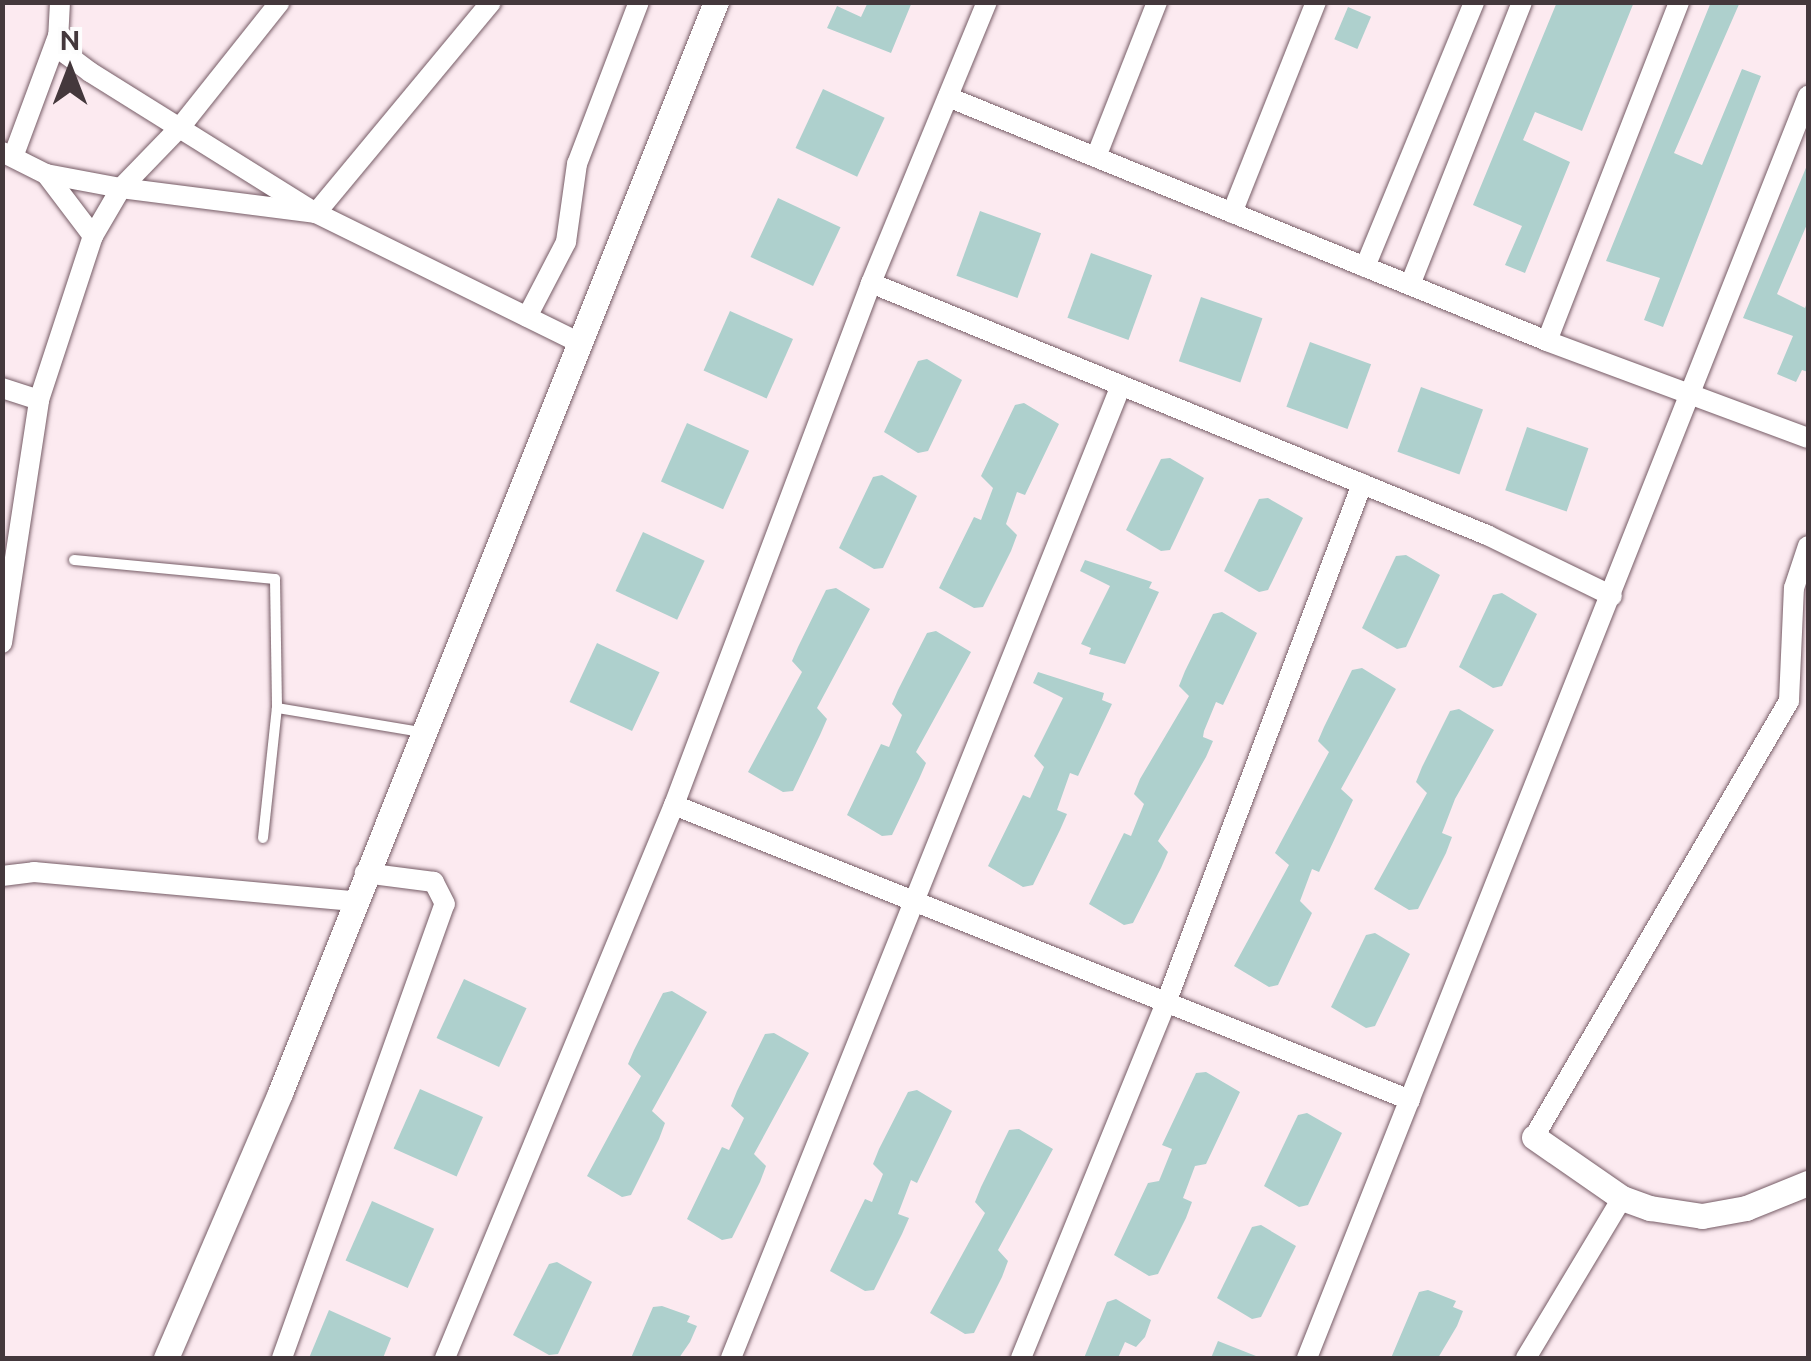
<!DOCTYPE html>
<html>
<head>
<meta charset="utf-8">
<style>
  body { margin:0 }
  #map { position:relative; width:1811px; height:1361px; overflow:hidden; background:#fceaf0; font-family:Ubuntu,sans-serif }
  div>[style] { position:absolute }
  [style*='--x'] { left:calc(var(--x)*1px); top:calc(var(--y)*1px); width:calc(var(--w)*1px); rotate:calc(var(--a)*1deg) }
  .building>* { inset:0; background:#aed0cd; transform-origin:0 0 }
  .roads { filter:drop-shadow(0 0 2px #765c66) drop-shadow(0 0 2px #765c66) }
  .service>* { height:10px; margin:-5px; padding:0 5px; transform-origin:5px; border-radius:5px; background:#fff }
  .minor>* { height:20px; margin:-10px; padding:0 10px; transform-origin:10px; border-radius:10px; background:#fff }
  .tertiary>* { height:25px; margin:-12.5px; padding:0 12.5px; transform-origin:12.5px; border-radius:12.5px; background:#fff }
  span { translate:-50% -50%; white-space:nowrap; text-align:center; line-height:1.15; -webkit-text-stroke:8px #fdfdfd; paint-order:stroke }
  .frame { position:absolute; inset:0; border:5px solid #44383c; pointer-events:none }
  .north { position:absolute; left:20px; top:20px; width:100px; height:100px; -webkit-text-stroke:8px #fdfdfd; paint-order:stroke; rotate:0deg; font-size:28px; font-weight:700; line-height:40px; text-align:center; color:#44383c }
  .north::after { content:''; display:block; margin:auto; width:35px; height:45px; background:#44383c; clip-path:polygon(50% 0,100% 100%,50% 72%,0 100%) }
</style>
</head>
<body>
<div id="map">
  <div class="building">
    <i style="clip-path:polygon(868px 2px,912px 2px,891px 53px,827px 28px,837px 6px,861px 17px)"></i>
    <i style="clip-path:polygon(1557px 2px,1634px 2px,1582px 131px,1535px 112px,1523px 140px,1570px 162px,1525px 273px,1505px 265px,1522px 226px,1473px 205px)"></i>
    <i style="clip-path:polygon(1711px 2px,1740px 2px,1674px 153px,1702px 165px,1742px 69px,1761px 76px,1663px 327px,1644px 320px,1660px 278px,1606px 261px)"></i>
    <i style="left:1348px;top:7px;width:25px;height:35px;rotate:23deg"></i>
    <i style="left:823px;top:89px;width:68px;height:65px;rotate:25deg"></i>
    <i style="clip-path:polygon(1808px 163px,1808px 222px,1777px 294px,1805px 308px,1808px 300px,1808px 372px,1802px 370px,1796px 382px,1777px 374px,1793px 336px,1743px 318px)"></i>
    <i style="left:778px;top:198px;width:69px;height:65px;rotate:25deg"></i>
    <i style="left:980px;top:211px;width:65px;height:69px;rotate:20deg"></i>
    <i style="left:1091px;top:253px;width:65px;height:69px;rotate:20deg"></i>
    <i style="left:1201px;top:297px;width:65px;height:68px;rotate:19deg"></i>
    <i style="left:730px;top:311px;width:69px;height:65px;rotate:24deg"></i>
    <i style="left:1310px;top:342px;width:65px;height:69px;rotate:20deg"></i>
    <i style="clip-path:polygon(927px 359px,962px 380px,928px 451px,918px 453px,884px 432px,918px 361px)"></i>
    <i style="left:1421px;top:387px;width:66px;height:69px;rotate:20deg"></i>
    <i style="clip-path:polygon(1024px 403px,1059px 424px,1025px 495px,1017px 492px,1006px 524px,1017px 535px,1011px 551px,983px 607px,974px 608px,939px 588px,974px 517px,981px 520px,993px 488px,981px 476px,1015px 405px)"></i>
    <i style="left:687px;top:423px;width:68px;height:64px;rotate:24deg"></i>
    <i style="left:1527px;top:427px;width:65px;height:67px;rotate:19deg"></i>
    <i style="clip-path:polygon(1170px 458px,1204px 478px,1170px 550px,1161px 551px,1126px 530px,1161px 459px)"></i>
    <i style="clip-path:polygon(882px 475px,917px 496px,883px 568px,874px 569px,839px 548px,873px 477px)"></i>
    <i style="clip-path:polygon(1268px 498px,1303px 518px,1268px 590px,1259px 592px,1224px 571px,1259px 499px)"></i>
    <i style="left:643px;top:532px;width:68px;height:65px;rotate:25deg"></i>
    <i style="clip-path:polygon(1406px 555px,1440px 575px,1406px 647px,1397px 649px,1362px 628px,1396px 556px)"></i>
    <i style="clip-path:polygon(1085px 560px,1152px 582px,1149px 588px,1159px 592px,1125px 664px,1089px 654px,1091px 648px,1081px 644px,1110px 586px,1080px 571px)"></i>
    <i style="clip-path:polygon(836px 588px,870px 609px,817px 708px,827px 719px,820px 735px,793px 791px,783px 792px,748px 772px,802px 672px,792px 661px,798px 647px,826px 590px)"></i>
    <i style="clip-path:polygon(1502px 593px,1537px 614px,1502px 686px,1493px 688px,1459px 667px,1493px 595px)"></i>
    <i style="clip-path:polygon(1222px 612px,1257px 633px,1223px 705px,1216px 702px,1204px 731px,1203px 737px,1213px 741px,1206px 757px,1158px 841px,1168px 852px,1161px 868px,1133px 923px,1124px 925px,1089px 904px,1124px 833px,1131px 836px,1144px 804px,1134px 794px,1140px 779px,1189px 696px,1179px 686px,1185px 671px,1213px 614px)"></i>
    <i style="clip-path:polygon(936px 631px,971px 652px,916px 752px,926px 763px,919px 779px,892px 835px,882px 836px,847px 815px,881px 744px,889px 747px,902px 715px,892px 704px,898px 690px,927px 633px)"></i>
    <i style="left:597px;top:643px;width:69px;height:65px;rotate:25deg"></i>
    <i style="clip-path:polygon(1362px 668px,1396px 689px,1341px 789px,1353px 800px,1319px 872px,1312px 869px,1300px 901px,1312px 913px,1278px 985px,1269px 987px,1234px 966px,1289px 865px,1275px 853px,1329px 752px,1318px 741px,1324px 727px,1352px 670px)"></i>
    <i style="clip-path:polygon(1038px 672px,1104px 693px,1102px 700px,1112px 704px,1078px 776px,1070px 773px,1057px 810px,1067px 814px,1060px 830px,1033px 885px,1023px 887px,988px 866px,1023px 795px,1030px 798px,1044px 767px,1034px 756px,1063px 698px,1033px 683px)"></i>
    <i style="clip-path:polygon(1459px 709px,1494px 730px,1455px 799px,1442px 833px,1452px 837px,1446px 853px,1418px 909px,1409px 910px,1374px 889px,1427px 793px,1416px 782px,1422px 767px,1450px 711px)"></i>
    <i style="clip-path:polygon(1375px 933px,1410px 954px,1375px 1026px,1366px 1028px,1331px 1007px,1366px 935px)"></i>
    <i style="left:464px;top:979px;width:69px;height:65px;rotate:25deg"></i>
    <i style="clip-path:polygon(672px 991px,707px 1012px,652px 1111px,665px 1123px,659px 1139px,631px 1195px,622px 1197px,587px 1176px,641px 1076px,628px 1064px,634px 1050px,663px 993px)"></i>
    <i style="clip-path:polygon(774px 1033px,809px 1053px,754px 1154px,766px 1166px,760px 1182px,732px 1238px,722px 1240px,687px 1219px,722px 1147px,729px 1150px,744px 1118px,731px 1106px,737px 1091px,765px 1034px)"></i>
    <i style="clip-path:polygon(1206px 1072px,1240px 1092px,1206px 1164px,1195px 1166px,1183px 1198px,1192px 1202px,1186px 1218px,1158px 1274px,1149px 1276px,1114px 1255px,1148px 1183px,1159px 1181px,1172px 1149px,1162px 1145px,1196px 1073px)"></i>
    <i style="left:420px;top:1089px;width:69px;height:65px;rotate:24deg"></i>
    <i style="clip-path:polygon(917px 1090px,952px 1111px,917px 1183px,911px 1180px,898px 1214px,909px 1218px,902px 1234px,874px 1290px,865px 1291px,830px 1271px,865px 1199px,872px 1202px,883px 1174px,873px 1164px,879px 1149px,908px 1092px)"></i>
    <i style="clip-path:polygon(1307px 1113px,1342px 1133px,1308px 1205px,1299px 1207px,1264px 1186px,1298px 1115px)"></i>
    <i style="clip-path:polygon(1019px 1129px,1053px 1149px,998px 1250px,1008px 1261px,1002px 1277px,974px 1333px,965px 1334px,930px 1313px,985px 1213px,975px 1202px,981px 1187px,1009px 1130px)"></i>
    <i style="left:372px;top:1201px;width:68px;height:65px;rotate:24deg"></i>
    <i style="clip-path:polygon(1261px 1225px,1296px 1246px,1261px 1317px,1252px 1319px,1217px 1298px,1252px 1227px)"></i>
    <i style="clip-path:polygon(557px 1262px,592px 1282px,558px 1354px,549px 1355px,513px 1335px,549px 1264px)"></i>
    <i style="clip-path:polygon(1428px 1290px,1456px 1301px,1453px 1307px,1463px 1311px,1457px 1326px,1438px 1358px,1391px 1358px,1419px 1292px)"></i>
    <i style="clip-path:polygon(1116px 1299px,1151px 1320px,1145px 1337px,1136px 1347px,1125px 1342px,1118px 1358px,1084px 1358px,1107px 1302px)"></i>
    <i style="clip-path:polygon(662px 1306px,690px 1316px,687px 1322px,697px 1326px,690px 1342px,679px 1358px,631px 1358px,653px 1307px)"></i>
    <i style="clip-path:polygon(329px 1310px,391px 1338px,383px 1358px,309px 1358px)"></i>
    <i style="clip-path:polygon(1218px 1341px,1261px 1358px,1211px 1358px)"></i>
  </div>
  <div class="roads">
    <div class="service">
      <i style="--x:74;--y:560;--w:202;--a:5.4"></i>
      <i style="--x:275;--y:579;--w:129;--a:89.1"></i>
      <i style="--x:277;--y:708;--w:146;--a:9.5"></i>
      <i style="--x:263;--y:838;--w:131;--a:-83.9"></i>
    </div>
    <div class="minor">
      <i style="--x:60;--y:2;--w:34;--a:93"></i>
      <i style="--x:58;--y:36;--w:20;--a:66"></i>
      <i style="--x:66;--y:54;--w:30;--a:37"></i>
      <i style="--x:90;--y:72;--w:266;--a:32"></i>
      <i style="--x:316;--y:213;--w:292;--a:26.2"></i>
      <i style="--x:948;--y:97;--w:647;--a:22.16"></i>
      <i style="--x:1547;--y:341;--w:278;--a:20.4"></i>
      <i style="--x:2;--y:152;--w:49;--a:26.6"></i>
      <i style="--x:46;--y:174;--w:76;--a:10.6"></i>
      <i style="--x:121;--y:188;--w:197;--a:7.3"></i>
      <i style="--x:316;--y:213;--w:274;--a:-50.3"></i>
      <i style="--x:13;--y:157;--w:129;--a:-69.6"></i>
      <i style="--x:1096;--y:157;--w:167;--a:-68.5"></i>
      <i style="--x:46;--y:174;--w:78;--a:52.8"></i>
      <i style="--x:1232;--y:213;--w:227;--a:-68.3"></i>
      <i style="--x:1365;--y:267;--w:287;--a:-67.6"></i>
      <i style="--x:871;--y:283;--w:666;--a:22.25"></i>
      <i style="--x:1487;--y:535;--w:139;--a:26"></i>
      <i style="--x:1410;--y:285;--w:304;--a:-68.4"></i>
      <i style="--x:527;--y:317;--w:85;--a:-62.5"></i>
      <i style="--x:566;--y:242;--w:79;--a:-82"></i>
      <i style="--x:577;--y:164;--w:173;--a:-69.1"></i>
      <i style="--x:1547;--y:341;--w:364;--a:-68.7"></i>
      <i style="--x:2;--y:388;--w:39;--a:18"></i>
      <i style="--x:2;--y:643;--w:246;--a:-81.3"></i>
      <i style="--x:39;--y:400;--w:173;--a:-71.8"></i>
      <i style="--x:93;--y:236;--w:56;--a:-59.7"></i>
      <i style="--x:121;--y:188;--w:88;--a:-45.9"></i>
      <i style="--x:182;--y:125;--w:157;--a:-51.5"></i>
      <i style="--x:674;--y:805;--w:793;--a:21.84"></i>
      <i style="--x:2;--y:876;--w:32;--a:-7"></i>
      <i style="--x:34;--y:872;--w:321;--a:5.2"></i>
      <i style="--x:1534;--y:1137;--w:505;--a:-59.68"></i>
      <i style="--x:1789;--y:701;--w:113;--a:-87.5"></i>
      <i style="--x:1794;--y:588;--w:44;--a:-71.6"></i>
      <i style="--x:282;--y:1358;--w:482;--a:-70.3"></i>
      <i style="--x:445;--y:904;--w:25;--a:-117"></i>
      <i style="--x:434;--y:882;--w:70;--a:-172.6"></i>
      <i style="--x:445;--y:1358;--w:599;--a:-67.51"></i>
      <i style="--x:674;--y:805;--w:558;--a:-69.32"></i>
      <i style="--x:871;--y:283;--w:304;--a:-67.6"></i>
      <i style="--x:731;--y:1358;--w:1045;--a:-68.15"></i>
      <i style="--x:1021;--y:1358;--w:387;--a:-67.8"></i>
      <i style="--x:1167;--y:1000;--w:552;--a:-69.3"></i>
      <i style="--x:1307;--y:1358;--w:1358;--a:-68.35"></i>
      <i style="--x:1526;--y:1358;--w:187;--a:-59"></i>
    </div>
    <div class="tertiary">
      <i style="--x:1534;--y:1137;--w:107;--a:34.7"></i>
      <i style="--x:1622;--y:1198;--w:30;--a:20"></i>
      <i style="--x:1650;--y:1208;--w:53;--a:8.7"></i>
      <i style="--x:1702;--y:1216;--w:45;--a:-10.3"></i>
      <i style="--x:1746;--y:1208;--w:67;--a:-22"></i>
      <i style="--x:166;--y:1358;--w:288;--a:-66.7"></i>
      <i style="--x:280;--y:1093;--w:1175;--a:-68.22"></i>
    </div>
  </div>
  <div class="frame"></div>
  <div class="north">N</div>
</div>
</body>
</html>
